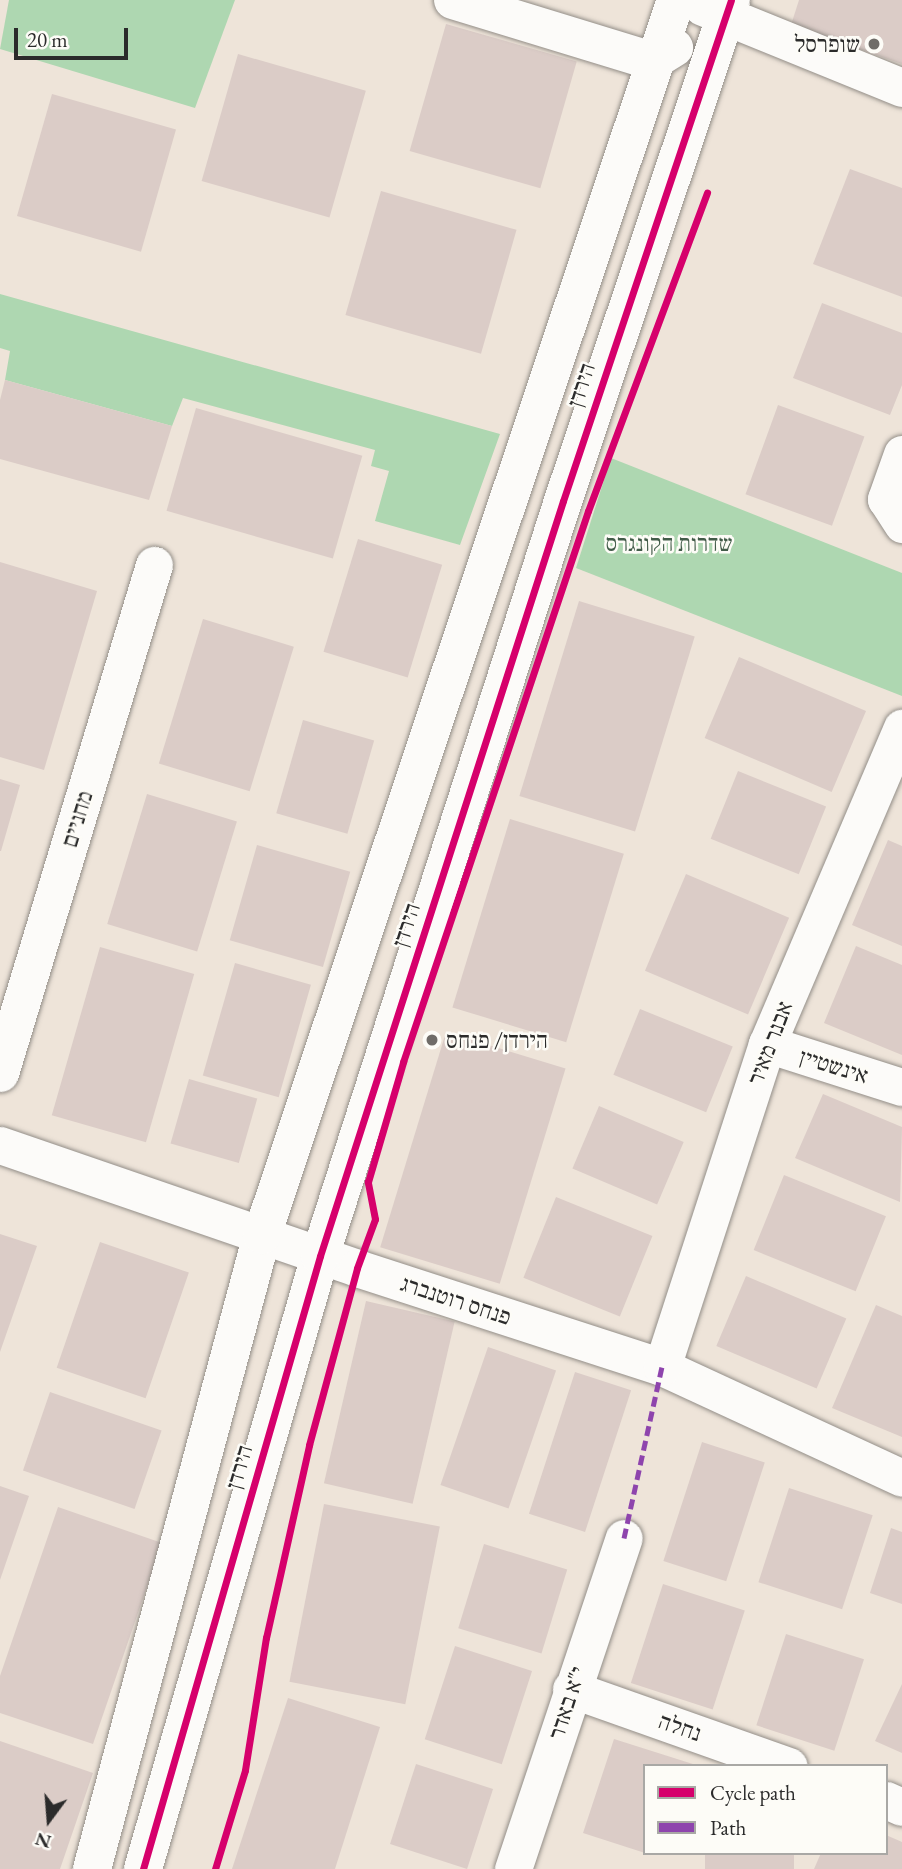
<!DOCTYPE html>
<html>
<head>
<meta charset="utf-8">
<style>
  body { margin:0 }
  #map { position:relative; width:902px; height:1869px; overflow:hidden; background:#eee4d9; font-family:"EB Garamond","Frank Ruhl Libre",serif }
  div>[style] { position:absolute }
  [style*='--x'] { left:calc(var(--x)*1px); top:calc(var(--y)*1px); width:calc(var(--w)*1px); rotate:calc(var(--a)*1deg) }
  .green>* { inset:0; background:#aed7b1 }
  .building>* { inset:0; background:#dbccc7; transform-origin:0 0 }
  .roads { filter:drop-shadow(0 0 2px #938e88) drop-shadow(0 0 2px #938e88) }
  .minor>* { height:37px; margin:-18.5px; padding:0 18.5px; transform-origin:18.5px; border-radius:18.5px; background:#fcfbf9 }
  .tertiary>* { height:38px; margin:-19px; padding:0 19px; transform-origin:19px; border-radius:19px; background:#fcfbf9 }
  .quiet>* { height:5px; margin-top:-2.5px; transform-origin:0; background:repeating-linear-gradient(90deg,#8e44ad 0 10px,transparent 0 15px) }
  .cycleway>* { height:7px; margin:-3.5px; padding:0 3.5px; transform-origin:3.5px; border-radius:3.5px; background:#d6006c }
  .dots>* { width:19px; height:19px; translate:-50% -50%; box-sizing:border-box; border:4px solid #fdfcf7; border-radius:50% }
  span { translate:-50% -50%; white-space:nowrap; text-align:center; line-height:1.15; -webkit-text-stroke:5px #fdfcf7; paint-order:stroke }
  .poi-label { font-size:23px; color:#2b2b2b }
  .right { translate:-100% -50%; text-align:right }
  .left { translate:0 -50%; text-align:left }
  .street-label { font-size:23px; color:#2b2b2b }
  .park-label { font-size:23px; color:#425c49 }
  .legend { position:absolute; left:643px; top:1764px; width:245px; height:91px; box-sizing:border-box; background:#fdfcf7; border:2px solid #a9a8a5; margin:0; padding:9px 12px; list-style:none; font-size:21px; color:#2b2b2b }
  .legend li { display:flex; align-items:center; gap:14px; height:35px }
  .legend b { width:35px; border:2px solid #a9a8a5 }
  .north { position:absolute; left:14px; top:1785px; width:70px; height:70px; -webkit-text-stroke:5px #fdfcf7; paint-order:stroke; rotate:196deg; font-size:19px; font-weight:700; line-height:28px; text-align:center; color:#2b2b2b }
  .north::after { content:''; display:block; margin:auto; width:24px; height:32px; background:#2b2b2b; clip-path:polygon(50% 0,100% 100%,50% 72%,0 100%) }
  .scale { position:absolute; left:14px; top:28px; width:114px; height:32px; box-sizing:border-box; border:4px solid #2b2b2b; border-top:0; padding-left:9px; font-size:21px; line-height:24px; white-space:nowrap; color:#2b2b2b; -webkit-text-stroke:5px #fdfcf7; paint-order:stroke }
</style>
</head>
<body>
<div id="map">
  <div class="green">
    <i style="clip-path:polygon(9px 0,235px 0,195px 108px,0 49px)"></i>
    <i style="clip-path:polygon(0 294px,500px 434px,460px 545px,375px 521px,389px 471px,371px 466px,375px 450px,183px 398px,172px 426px,5px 380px,10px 351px,0 348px)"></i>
    <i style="clip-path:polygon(611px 458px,902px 573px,902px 696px,576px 568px)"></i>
  </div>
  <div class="building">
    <i style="clip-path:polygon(799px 0,902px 0,902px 64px,791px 25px)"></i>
    <i style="left:446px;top:24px;width:136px;height:132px;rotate:16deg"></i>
    <i style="left:238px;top:54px;width:133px;height:132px;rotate:16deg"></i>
    <i style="left:52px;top:94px;width:129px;height:127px;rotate:16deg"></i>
    <i style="clip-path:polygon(850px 169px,902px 188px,902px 297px,813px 264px)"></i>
    <i style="left:381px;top:191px;width:141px;height:129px;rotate:16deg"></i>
    <i style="clip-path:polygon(822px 303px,902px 333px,902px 385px,890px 415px,793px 378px)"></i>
    <i style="clip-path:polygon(5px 380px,172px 426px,149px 500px,0 459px,0 400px)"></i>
    <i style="left:778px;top:405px;width:92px;height:95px;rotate:20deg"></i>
    <i style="left:196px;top:408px;width:173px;height:107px;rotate:16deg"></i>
    <i style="left:358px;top:539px;width:88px;height:118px;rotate:17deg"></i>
    <i style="clip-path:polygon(0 562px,97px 591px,44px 770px,0 757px)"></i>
    <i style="left:579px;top:601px;width:121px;height:204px;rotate:17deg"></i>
    <i style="left:203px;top:619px;width:95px;height:151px;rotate:17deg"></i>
    <i style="left:739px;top:657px;width:138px;height:88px;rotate:23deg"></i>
    <i style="left:303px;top:720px;width:74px;height:97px;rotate:16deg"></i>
    <i style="left:738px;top:771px;width:95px;height:73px;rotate:22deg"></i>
    <i style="clip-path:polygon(0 779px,20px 785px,1px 851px,0 851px)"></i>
    <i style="left:147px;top:794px;width:94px;height:136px;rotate:17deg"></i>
    <i style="left:510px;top:819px;width:119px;height:197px;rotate:17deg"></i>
    <i style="clip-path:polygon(888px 840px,902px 846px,902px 946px,852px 925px)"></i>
    <i style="left:257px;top:845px;width:97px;height:99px;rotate:16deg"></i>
    <i style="left:686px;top:874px;width:112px;height:105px;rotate:23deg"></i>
    <i style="clip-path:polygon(856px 946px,902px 965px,902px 1055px,824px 1023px)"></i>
    <i style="left:100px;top:947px;width:98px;height:175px;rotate:16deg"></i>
    <i style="left:235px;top:963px;width:79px;height:117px;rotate:16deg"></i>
    <i style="left:640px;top:1009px;width:100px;height:71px;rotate:22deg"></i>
    <i style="left:446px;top:1032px;width:125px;height:225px;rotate:17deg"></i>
    <i style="left:189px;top:1079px;width:71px;height:67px;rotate:16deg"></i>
    <i style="clip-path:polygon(823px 1094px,902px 1127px,900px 1202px,795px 1158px)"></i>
    <i style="left:599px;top:1106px;width:92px;height:68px;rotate:23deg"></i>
    <i style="left:784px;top:1175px;width:110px;height:81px;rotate:22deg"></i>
    <i style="left:556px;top:1197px;width:104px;height:87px;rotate:22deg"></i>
    <i style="clip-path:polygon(0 1234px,37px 1246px,0 1352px)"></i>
    <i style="left:100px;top:1242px;width:94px;height:133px;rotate:19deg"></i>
    <i style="left:746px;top:1276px;width:109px;height:76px;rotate:23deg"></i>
    <i style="left:366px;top:1301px;width:91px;height:187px;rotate:13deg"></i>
    <i style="clip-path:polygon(876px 1305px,902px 1316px,902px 1437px,832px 1408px)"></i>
    <i style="left:488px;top:1347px;width:72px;height:146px;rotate:19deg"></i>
    <i style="left:575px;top:1372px;width:59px;height:149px;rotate:18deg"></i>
    <i style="left:50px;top:1392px;width:118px;height:83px;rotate:19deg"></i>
    <i style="left:702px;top:1442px;width:66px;height:125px;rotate:18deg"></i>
    <i style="clip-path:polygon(0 1486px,29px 1496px,0 1580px)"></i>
    <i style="left:789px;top:1488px;width:88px;height:99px;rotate:18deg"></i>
    <i style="left:324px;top:1504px;width:118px;height:181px;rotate:11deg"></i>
    <i style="clip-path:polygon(58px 1507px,162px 1543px,93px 1744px,0 1713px,0 1676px)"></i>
    <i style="clip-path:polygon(891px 1528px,902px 1532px,902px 1604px,870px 1593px)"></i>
    <i style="left:484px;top:1544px;width:87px;height:88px;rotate:17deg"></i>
    <i style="left:663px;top:1584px;width:86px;height:104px;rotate:18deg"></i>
    <i style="left:786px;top:1634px;width:82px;height:96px;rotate:18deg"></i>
    <i style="left:455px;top:1646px;width:81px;height:98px;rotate:18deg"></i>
    <i style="clip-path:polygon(902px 1684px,902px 1753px,875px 1741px)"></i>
    <i style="clip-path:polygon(288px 1698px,380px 1727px,335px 1869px,232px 1869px)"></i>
    <i style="clip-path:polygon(614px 1739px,696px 1765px,645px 1766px,645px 1853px,583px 1833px)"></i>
    <i style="clip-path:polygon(0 1741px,93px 1773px,60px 1869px,0 1869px)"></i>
    <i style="left:416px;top:1764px;width:81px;height:84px;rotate:18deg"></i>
    <i style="clip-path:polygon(886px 1835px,902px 1842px,902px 1869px,814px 1869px,821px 1853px,886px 1853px)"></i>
    <i style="left:705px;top:1853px;width:89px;height:17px"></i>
  </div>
  <div class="roads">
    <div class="minor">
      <i style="--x:902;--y:454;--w:48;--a:109.6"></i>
      <i style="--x:886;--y:499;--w:30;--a:57"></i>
      <i style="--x:767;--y:1044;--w:142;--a:17.7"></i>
      <i style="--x:0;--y:1073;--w:531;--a:-73.14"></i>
      <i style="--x:0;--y:1145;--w:378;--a:19"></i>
      <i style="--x:357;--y:1268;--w:321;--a:18"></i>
      <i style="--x:662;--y:1367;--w:264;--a:24.8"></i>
      <i style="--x:662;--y:1367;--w:340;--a:-72"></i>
      <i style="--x:767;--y:1044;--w:344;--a:-66.9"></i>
      <i style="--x:571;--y:1689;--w:231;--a:19.5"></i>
      <i style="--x:886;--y:1800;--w:17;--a:24"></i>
      <i style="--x:513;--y:1869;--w:349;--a:-71.5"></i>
    </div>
    <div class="tertiary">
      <i style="--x:453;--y:0;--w:209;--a:17"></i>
      <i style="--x:653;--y:61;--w:25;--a:-32"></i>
      <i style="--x:703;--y:7;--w:215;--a:22.1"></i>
      <i style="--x:92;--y:1869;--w:656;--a:-74.99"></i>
      <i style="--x:262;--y:1235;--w:1303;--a:-71.47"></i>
      <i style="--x:143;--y:1869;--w:638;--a:-73.89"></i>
      <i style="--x:320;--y:1256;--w:793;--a:-72.16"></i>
      <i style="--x:563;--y:501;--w:528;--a:-71.46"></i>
    </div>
  </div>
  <div class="quiet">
    <i style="--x:624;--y:1538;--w:175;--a:-77.5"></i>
  </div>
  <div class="cycleway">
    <i style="--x:143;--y:1869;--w:638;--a:-73.89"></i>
    <i style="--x:320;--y:1256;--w:793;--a:-72.16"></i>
    <i style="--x:563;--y:501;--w:528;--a:-71.46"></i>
    <i style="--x:215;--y:1869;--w:103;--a:-73.1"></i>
    <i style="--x:245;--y:1770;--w:134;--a:-81"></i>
    <i style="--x:266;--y:1638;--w:198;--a:-77.4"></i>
    <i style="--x:309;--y:1445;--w:183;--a:-74.8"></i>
    <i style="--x:357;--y:1268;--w:52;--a:-69.8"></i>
    <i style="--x:375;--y:1219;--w:38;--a:-101"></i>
    <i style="--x:368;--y:1182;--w:125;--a:-73.7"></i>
    <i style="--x:403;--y:1062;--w:581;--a:-71.44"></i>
    <i style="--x:588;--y:511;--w:340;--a:-69.5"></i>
  </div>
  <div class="dots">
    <i style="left:874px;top:44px;background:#6f6c68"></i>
    <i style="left:432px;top:1040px;background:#6f6c68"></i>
  </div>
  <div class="poi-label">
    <span class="right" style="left:860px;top:44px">שופרסל</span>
    <span class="left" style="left:446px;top:1040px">הירדן/ פנחס</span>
  </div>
  <div class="street-label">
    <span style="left:581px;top:385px;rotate:-72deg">הירדן</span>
    <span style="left:77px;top:819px;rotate:-73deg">מחניים</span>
    <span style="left:406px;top:925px;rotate:-72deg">הירדן</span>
    <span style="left:770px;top:1043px;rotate:-69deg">אבנר מאיר</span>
    <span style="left:834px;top:1066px;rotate:17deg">אינשטיין</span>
    <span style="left:456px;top:1300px;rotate:18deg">פנחס רוטנברג</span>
    <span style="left:239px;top:1467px;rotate:-74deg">הירדן</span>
    <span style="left:567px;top:1703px;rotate:-72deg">י"א באדר</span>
    <span style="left:680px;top:1727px;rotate:19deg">נחלה</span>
  </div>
  <div class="park-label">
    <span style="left:669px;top:543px">שדרות הקונגרס</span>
  </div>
  <ul class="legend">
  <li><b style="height:9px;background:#d6006c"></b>Cycle path</li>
  <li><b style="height:9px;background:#8e44ad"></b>Path</li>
  </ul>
  <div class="north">N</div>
  <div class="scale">20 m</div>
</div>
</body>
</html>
